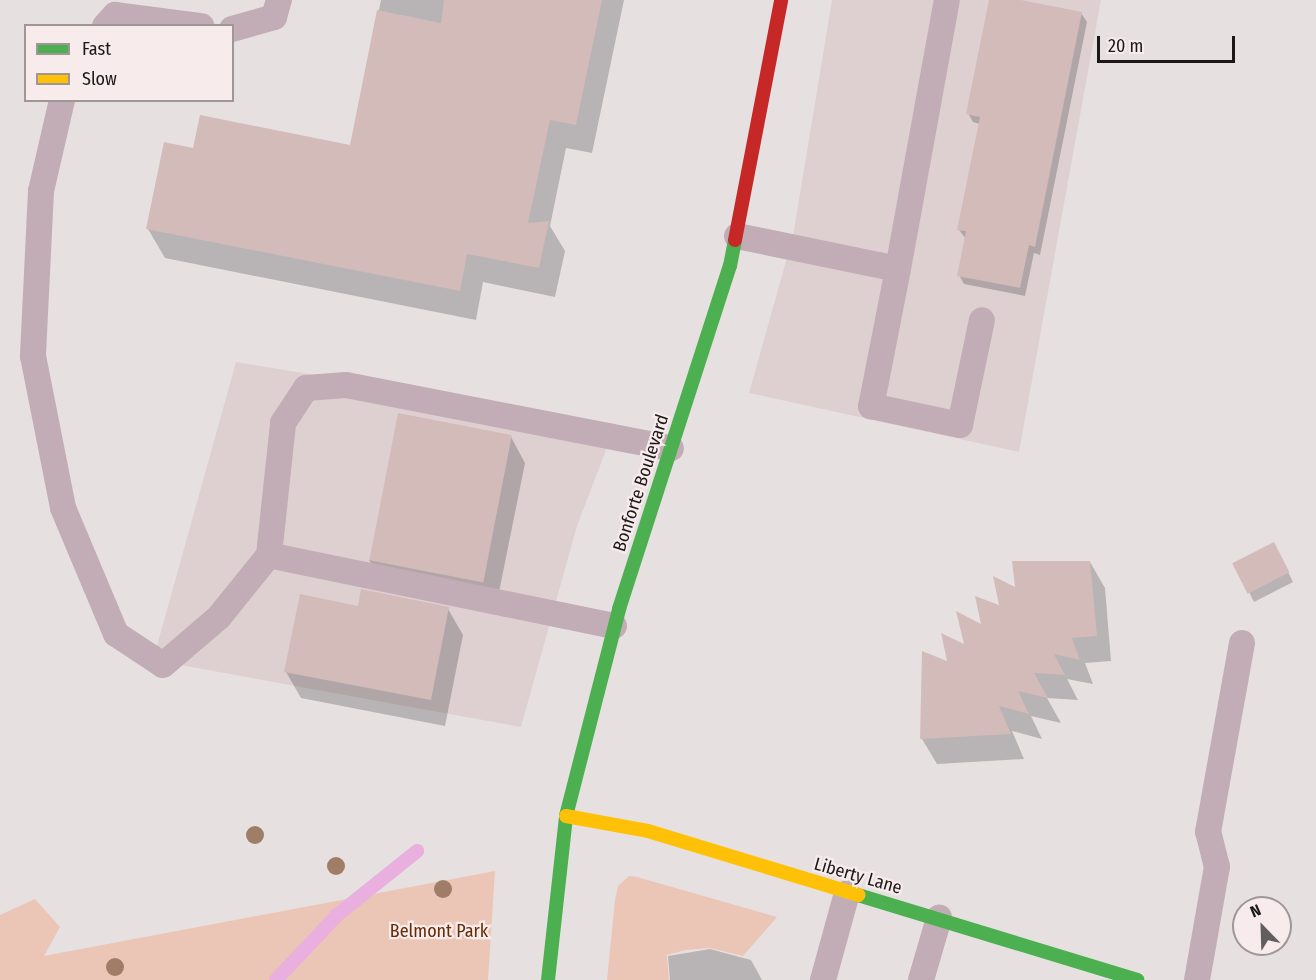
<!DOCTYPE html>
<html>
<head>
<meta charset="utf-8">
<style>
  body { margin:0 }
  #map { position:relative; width:1316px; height:980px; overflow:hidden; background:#e7e0e1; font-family:"Fira Sans Condensed",sans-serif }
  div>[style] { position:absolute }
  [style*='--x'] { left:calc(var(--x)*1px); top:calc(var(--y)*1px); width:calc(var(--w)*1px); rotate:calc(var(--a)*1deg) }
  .built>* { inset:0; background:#ded0d1 }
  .green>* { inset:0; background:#ebc6b6 }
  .shadow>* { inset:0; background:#0003 }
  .stream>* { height:14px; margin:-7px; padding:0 7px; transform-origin:7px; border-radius:7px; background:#e9afde }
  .building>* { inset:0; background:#d2bbb8; transform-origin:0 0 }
  .lane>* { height:26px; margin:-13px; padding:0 13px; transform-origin:13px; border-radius:13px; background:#c2adb6 }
  .fast>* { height:14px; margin:-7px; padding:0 7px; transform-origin:7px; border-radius:7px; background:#4caf50 }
  .slow>* { height:14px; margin:-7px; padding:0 7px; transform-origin:7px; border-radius:7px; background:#ffc107 }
  .jam>* { height:14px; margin:-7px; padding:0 7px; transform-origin:7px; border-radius:7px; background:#c62828 }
  .trees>* { width:18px; height:18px; margin:-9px; border-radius:50%; background:#a07d67 }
  span { translate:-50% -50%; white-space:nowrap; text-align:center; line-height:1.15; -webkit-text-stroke:4.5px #f7ebec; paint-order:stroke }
  .street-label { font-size:18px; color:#1c1818 }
  .park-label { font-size:18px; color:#652c04 }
  .legend { position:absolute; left:24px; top:24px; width:210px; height:78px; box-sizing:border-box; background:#f7ebec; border:2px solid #9f9797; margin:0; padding:8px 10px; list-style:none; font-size:18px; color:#1c1818 }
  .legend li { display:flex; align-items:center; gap:12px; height:30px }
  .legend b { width:30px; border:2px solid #9f9797 }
  .north { position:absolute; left:1232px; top:896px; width:60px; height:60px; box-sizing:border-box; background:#f7ebec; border:2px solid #9f9797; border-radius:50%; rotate:337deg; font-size:16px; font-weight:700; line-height:24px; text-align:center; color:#1c1818 }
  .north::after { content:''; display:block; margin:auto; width:21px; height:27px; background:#635e5e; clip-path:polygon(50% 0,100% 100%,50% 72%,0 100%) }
  .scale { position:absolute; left:1097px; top:36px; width:138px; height:27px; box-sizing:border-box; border:3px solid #1c1818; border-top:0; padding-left:8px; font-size:18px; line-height:21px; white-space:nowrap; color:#1c1818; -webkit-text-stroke:4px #f7ebec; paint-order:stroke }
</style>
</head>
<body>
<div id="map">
  <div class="built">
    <i style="clip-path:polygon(832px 0,1101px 0,1019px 452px,749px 393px,793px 236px)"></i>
    <i style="clip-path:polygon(236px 362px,616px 424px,577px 526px,521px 727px,153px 660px)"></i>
  </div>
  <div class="green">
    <i style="clip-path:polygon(495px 871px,488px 980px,0 980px,0 915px,35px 899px,60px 927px,44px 956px)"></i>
    <i style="clip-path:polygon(629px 876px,637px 877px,777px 917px,743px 956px,710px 948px,686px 950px,667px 955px,669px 980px,607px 980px,615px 900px,618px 886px)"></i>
  </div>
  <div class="shadow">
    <i style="clip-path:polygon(381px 0,624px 0,592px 153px,566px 148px,550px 226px,565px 251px,555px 297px,483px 282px,476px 320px,165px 258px,148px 229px,195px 150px,351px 147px)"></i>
    <i style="clip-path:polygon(990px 0,1013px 0,1081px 13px,1087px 22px,1040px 255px,1034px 253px,1025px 296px,964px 284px,959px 275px,966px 239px,959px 230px,980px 124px,973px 122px,968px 113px)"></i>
    <i style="clip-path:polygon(511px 437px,525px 463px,496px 607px,384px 585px,369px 560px)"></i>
    <i style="clip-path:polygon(1278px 552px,1293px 582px,1254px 602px,1234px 563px)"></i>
    <i style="clip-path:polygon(1090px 562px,1105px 588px,1111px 661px,1085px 663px,1093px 684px,1067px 679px,1078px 700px,1047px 698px,1061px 723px,1031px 716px,1042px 739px,1012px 731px,1024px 759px,937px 764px,922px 739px,949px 663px,1017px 589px)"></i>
    <i style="clip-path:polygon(448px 609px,463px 635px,445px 726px,301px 698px,286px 672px)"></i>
    <i style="clip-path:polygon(710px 949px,751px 960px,762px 980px,670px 980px,668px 956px)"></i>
  </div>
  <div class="stream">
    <i style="--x:276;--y:980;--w:88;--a:-46.8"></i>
    <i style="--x:336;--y:916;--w:104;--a:-38.7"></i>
  </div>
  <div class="building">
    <i style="clip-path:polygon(444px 0,602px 0,576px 125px,550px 120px,528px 223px,549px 221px,539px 268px,467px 254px,460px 291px,146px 229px,164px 142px,193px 148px,200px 115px,350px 145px,377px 10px,441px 23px)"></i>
    <i style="clip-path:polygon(989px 0,1021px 0,1082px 12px,1035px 247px,1029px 245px,1020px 288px,957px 276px,966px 231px,957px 230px,980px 117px,966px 114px)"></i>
    <i style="left:398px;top:413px;width:116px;height:150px;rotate:11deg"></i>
    <i style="left:1274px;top:542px;width:34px;height:47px;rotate:63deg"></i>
    <i style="clip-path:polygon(1012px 561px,1090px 561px,1097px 636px,1072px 638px,1080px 660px,1054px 654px,1065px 675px,1034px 673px,1048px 698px,1018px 691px,1029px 714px,999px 706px,1011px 734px,920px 739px,922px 651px,947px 661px,941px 633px,964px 644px,956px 611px,981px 624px,975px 596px,999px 605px,993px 576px,1015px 587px)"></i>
    <i style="clip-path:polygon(361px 589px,449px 607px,431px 700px,284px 672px,300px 594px,358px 606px)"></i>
  </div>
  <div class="lane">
    <i style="--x:105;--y:26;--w:15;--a:-48"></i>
    <i style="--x:115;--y:15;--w:87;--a:7.3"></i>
    <i style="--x:232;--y:29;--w:44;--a:-15.9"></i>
    <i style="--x:274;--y:17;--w:18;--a:-74"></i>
    <i style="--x:62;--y:100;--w:93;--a:103"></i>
    <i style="--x:41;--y:191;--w:165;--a:92.8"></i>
    <i style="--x:33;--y:356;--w:155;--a:78.8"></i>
    <i style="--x:63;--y:508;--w:137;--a:67.2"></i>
    <i style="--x:116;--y:634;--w:56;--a:33.4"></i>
    <i style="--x:163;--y:665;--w:74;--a:-40.6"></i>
    <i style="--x:219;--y:617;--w:80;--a:-51.1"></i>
    <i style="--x:737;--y:236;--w:164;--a:11.6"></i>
    <i style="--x:898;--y:269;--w:273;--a:-79.7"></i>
    <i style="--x:898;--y:269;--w:140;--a:101.1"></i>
    <i style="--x:871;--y:406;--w:91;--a:12.1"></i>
    <i style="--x:960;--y:425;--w:107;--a:-78.2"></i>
    <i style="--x:614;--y:626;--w:352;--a:-168.4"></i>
    <i style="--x:269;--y:555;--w:133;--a:-83.9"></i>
    <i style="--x:283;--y:423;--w:42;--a:-56.7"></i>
    <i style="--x:306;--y:388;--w:40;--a:-4.3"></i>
    <i style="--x:346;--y:385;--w:331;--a:11"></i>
    <i style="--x:823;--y:980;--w:90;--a:-74.6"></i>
    <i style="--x:921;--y:980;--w:65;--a:-73.8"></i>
    <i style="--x:1197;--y:980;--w:115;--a:-80"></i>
    <i style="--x:1217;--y:867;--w:36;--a:-104"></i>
    <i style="--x:1208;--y:832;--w:192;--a:-79.8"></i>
  </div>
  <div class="fast">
    <i style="--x:858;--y:895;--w:292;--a:16.9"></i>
    <i style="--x:548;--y:980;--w:165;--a:-83.7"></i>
    <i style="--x:566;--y:816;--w:214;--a:-75.6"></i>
    <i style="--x:619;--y:609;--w:361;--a:-72.1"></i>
    <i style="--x:730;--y:266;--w:26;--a:-79"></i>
  </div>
  <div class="slow">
    <i style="--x:566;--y:816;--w:83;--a:10.4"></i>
    <i style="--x:648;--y:831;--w:220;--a:16.9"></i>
  </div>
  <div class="jam">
    <i style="--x:735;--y:240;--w:244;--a:-79.1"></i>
  </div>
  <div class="trees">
    <i style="left:255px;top:835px"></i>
    <i style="left:336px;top:866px"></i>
    <i style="left:443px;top:889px"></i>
    <i style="left:115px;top:967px"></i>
  </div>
  <div class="street-label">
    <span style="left:641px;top:483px;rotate:-72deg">Bonforte Boulevard</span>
    <span style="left:858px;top:876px;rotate:16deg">Liberty Lane</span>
  </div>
  <div class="park-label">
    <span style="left:439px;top:931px">Belmont Park</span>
  </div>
  <ul class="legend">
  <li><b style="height:8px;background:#4caf50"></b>Fast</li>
  <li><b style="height:8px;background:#ffc107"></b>Slow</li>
  </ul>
  <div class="north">N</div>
  <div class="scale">20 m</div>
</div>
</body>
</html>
